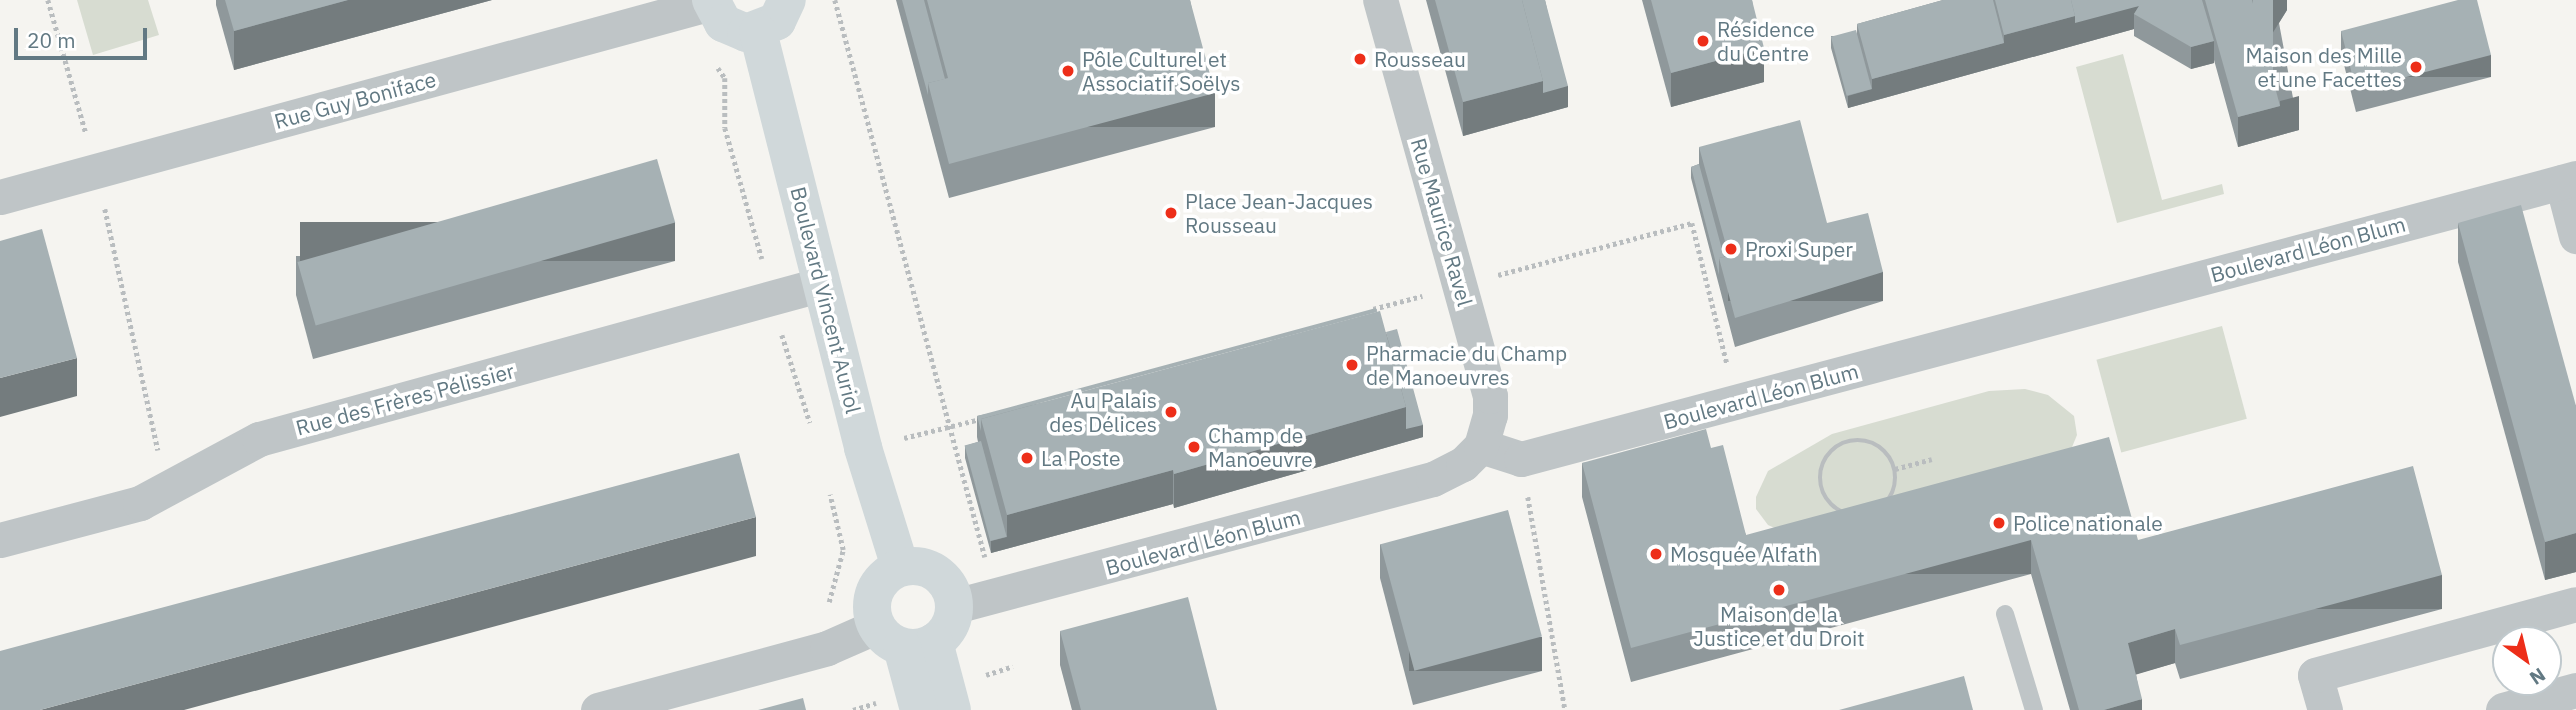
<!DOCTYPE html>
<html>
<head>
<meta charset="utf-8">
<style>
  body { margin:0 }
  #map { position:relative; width:2576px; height:710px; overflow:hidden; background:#f5f4f0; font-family:"IBM Plex Sans",sans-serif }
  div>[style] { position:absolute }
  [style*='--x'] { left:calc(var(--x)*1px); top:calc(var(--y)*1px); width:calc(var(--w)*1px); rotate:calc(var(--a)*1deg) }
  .green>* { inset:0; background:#d7dcd1; transform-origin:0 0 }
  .path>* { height:4.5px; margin-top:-2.25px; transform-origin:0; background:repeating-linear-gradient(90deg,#b9bdbf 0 3.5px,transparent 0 7px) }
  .path>.ring { margin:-2.25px; padding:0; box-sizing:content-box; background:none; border:4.5px solid #b9bdbf; border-radius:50% }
  .lane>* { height:18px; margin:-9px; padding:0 9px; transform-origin:9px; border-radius:9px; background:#bfc5c7 }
  .street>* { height:35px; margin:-17.5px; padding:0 17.5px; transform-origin:17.5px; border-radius:17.5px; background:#bfc5c7 }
  .secondary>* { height:38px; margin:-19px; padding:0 19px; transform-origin:19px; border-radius:19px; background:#d0d8da }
  .secondary>.ring { margin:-19px; padding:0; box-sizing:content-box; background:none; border:38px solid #d0d8da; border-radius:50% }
  .wall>* { inset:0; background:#8f989b }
  .shaded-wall>* { inset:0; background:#747c7e; transform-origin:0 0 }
  .building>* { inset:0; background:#a6b1b4; transform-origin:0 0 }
  .dots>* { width:19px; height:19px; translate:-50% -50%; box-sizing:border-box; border:4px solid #fff; border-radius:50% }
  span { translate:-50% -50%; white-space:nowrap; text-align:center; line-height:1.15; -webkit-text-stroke:7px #fff; paint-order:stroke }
  .poi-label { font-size:21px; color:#627983 }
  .left { translate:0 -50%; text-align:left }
  .right { translate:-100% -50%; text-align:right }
  .street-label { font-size:21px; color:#627983 }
  .north { position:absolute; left:2492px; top:626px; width:70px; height:70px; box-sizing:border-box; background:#fff; border:2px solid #c0c9cd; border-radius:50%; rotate:146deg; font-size:19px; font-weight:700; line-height:28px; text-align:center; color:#627983 }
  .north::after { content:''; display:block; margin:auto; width:24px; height:32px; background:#ed2e19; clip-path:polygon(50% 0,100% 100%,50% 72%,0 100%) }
  .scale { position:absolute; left:14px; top:28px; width:133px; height:32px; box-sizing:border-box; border:4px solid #627983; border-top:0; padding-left:9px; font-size:21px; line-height:24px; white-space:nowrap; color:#627983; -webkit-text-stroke:5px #fff; paint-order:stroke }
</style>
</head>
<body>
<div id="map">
  <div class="green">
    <i style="clip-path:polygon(77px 0,148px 0,159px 35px,93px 55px)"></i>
    <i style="clip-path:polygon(2123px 54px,2162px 200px,2222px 184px,2224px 194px,2117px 223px,2076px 67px)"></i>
    <i style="left:2222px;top:326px;width:96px;height:130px;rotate:75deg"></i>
    <i style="clip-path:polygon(2025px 389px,2048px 395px,2074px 416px,2077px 435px,2070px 452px,1794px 537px,1768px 525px,1756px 509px,1756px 497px,1768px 471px,1832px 434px,1989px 391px)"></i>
  </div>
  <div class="path">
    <i style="--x:48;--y:0;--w:138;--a:74.1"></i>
    <i style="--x:835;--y:0;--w:577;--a:74.93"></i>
    <i style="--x:718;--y:68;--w:12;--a:55"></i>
    <i style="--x:725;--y:78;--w:50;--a:90"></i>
    <i style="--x:725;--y:128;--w:136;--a:74.2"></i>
    <i style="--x:105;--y:209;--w:247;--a:77.6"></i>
    <i style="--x:1498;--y:275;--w:201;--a:-15"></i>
    <i style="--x:1692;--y:223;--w:144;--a:76"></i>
    <i style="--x:1373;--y:309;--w:51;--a:-14.9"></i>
    <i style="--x:782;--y:335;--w:92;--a:72.3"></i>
    <i style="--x:904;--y:438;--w:78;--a:-14"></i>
    <i class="ring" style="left:1820px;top:440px;width:71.5px;height:71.5px"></i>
    <i style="--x:1895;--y:469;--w:38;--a:-15"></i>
    <i style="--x:1528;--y:497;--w:216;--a:80.1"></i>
    <i style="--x:829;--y:602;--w:54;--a:-74.9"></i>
    <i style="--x:843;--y:550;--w:57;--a:-103.3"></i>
    <i style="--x:986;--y:675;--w:28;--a:-18"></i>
    <i style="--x:853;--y:710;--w:24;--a:-17"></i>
  </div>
  <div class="lane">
    <i style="--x:2005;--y:614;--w:100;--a:73.2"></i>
  </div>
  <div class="street">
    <i style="--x:2562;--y:182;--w:56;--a:75.5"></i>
    <i style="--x:0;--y:197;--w:737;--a:-15.26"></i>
    <i style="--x:1481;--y:446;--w:42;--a:18"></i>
    <i style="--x:1521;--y:459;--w:1092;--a:-14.91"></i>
    <i style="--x:0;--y:540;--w:145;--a:-14.8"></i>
    <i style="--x:140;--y:503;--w:135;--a:-28.3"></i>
    <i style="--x:259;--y:439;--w:584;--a:-15.39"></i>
    <i style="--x:955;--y:606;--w:495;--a:-14.9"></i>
    <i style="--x:1433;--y:479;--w:34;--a:-27"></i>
    <i style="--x:1463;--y:464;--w:25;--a:-45"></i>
    <i style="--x:1481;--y:446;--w:32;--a:-74"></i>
    <i style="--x:1490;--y:415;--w:19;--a:-90"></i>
    <i style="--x:1490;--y:396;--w:411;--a:-105.5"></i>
    <i style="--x:598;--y:710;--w:237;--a:-15.1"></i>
    <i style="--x:827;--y:648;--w:55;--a:-23.7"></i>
    <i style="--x:2325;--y:710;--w:36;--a:-106"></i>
    <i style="--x:2315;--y:675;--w:270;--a:-15.2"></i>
    <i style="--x:2503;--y:710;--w:76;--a:-15.3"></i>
  </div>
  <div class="secondary">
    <i style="--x:711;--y:0;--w:26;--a:62"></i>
    <i style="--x:723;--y:23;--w:25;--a:23"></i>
    <i style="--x:746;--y:33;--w:33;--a:-21"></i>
    <i style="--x:777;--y:21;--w:23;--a:-65"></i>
    <i style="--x:758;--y:32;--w:429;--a:75.8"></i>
    <i style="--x:863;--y:448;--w:125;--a:72.7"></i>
    <i class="ring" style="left:872px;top:566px;width:44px;height:44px"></i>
    <i style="--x:934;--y:642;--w:70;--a:75.2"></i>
    <i style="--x:902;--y:647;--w:65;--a:74.9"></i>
  </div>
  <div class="wall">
    <i style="clip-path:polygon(216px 0,492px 0,234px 70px,216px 5px)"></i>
    <i style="clip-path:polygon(896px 0,1190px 0,1215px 127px,949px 198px)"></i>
    <i style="clip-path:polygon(1426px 0,1545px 0,1568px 107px,1463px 136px)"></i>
    <i style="clip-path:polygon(1642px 0,1752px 0,1764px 82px,1671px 107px)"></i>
    <i style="clip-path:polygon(1943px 0,2287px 0,2287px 10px,2279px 23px,2299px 130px,2238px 147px,2214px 60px,2214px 63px,2191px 69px,2134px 36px,2134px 29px,1848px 108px,1831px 48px,1831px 36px,1857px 36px,1857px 24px)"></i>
    <i style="clip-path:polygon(2341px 31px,2491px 77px,2356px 112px,2341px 53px)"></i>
    <i style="clip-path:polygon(1699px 147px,1883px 301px,1735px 347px,1691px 178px,1691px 167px,1699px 164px)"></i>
    <i style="clip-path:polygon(2458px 223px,2576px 406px,2576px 572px,2545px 580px,2458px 262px)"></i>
    <i style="clip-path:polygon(296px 256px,675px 261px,313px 359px,296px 295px)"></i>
    <i style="clip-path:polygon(1386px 332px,1423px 437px,1174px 508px,1173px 504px,991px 553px,965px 458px,965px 446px,978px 442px,977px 437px,977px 416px)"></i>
    <i style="clip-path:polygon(1711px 448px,1746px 535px,2138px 540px,2442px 609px,2180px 679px,2175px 663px,2136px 674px,2142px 710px,2070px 710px,2031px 574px,1631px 682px,1582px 497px,1582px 463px)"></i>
    <i style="clip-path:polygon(1380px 544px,1542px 671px,1413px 705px,1380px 578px)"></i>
    <i style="clip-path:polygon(1060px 631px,1217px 710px,1072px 710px,1060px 665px)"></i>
  </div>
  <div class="shaded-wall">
    <i style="clip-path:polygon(348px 0,492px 0,234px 70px,234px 31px)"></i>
    <i style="clip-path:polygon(2272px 0,2287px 0,2287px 10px,2272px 34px)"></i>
    <i style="clip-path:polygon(2139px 6px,2134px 14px,2134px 29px,1848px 108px,1848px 96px,1872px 89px,1872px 79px,2004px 43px,2004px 35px,2075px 16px)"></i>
    <i style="clip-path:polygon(2214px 41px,2214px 63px,2191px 69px,2191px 47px)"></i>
    <i style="clip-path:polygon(1764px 48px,1764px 82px,1671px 107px,1671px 73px)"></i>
    <i style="left:2491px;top:55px;width:22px;height:139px;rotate:90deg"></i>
    <i style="clip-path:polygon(1543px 81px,1568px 86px,1568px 107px,1463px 136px,1463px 102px)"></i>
    <i style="left:1215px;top:93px;width:34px;height:275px;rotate:90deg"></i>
    <i style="clip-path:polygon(2299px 96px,2299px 130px,2238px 147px,2238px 117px,2280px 106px,2280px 101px)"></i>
    <i style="left:675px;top:222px;width:39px;height:375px;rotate:90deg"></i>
    <i style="left:1883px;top:272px;width:29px;height:155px;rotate:90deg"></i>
    <i style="clip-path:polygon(77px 358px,77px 396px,0 417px,0 378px)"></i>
    <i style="clip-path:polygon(1406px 407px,1423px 425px,1423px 437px,1174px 508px,1174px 474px)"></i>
    <i style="clip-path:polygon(1173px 470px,1173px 504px,991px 553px,991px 541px,1007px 537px,1007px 515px)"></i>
    <i style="clip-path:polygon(756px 517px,756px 556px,184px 710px,40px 710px)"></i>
    <i style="clip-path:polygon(2576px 533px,2576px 572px,2545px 580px,2545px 542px)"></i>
    <i style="left:2031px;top:540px;width:34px;height:414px;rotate:90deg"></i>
    <i style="left:2442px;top:575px;width:34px;height:271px;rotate:90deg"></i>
    <i style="clip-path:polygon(2175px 629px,2175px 663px,2128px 677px,2128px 643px)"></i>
    <i style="left:1542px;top:637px;width:34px;height:133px;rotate:90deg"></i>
    <i style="clip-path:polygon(2142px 699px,2142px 710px,2104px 710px)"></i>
  </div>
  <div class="building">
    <i style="clip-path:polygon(225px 0,348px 0,234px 31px)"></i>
    <i style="clip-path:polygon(902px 0,924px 0,945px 79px,928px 83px,928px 95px)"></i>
    <i style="clip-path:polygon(927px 0,1190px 0,1215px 93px,949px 164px,928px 83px,948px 78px)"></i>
    <i style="clip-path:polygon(1435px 0,1522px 0,1543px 81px,1463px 102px)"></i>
    <i style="clip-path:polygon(1522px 0,1545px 0,1568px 86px,1543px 93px,1543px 81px)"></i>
    <i style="clip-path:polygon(1651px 0,1752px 0,1764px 48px,1671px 73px)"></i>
    <i style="clip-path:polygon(1943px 0,1993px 0,2004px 43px,1872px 79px,1857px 24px)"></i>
    <i style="clip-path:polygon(1995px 0,2071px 0,2075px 16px,2004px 35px)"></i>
    <i style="clip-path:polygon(2071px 0,2202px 0,2214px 41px,2191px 47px,2134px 14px,2139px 6px,2075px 23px,2075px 16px)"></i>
    <i style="clip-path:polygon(2205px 0,2252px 0,2280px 106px,2238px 117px)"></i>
    <i style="left:2253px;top:0;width:20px;height:105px"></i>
    <i style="clip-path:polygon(2458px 0,2477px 0,2491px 55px,2356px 90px,2341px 31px)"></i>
    <i style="left:1856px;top:30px;width:61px;height:26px;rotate:75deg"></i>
    <i style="clip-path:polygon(1800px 120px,1827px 223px,1868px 213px,1883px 272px,1735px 318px,1719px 258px,1729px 256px,1699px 147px)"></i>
    <i style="left:657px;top:159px;width:66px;height:374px;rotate:74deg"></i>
    <i style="clip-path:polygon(1699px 164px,1724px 257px,1719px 258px,1719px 275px,1691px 167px)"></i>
    <i style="clip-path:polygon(2521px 205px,2576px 406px,2576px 533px,2545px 542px,2458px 223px)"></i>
    <i style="clip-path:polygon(42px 229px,77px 358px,0 378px,0 241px)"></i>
    <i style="clip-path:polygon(1376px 308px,1377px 312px,981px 419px,981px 431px,977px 416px)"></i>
    <i style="clip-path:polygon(1380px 311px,1406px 407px,1174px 474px,1173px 470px,1007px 515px,981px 419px)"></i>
    <i style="clip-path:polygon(1397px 329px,1423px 425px,1406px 429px,1406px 407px,1386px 332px)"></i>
    <i style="clip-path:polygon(1706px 429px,1711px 448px,1723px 445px,1746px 535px,2109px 437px,2138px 540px,2413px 466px,2442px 575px,2180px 645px,2175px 629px,2128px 643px,2142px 699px,2104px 710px,2079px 710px,2031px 540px,1631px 648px,1582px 463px)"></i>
    <i style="left:981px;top:441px;width:99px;height:17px;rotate:75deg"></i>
    <i style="clip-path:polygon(739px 453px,756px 517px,40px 710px,0 710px,0 651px)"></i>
    <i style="left:1508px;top:510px;width:131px;height:132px;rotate:75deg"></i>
    <i style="clip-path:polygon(1188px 597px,1217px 710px,1081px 710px,1060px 631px)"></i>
    <i style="clip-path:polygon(1964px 676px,1973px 710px,1839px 710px)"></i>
    <i style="clip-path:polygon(803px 698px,806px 710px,758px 710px)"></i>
  </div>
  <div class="dots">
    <i style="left:1703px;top:41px;background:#ed2e19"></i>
    <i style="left:1360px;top:59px;background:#ed2e19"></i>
    <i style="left:2416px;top:67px;background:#ed2e19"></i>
    <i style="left:1068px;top:71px;background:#ed2e19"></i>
    <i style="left:1171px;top:213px;background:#ed2e19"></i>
    <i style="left:1731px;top:249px;background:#ed2e19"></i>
    <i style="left:1352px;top:365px;background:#ed2e19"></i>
    <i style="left:1171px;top:412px;background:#ed2e19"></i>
    <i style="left:1194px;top:447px;background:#ed2e19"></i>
    <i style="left:1027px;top:458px;background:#ed2e19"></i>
    <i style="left:1999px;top:523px;background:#ed2e19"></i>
    <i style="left:1656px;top:554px;background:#ed2e19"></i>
    <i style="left:1779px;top:590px;background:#ed2e19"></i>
  </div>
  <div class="poi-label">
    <span class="left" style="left:1717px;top:41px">Résidence<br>du Centre</span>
    <span class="right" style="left:2402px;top:67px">Maison des Mille<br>et une Facettes</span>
    <span class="left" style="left:1082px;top:71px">Pôle Culturel et<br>Associatif Soëlys</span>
    <span class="left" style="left:1374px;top:59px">Rousseau</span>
    <span class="left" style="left:1185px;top:213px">Place Jean-Jacques<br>Rousseau</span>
    <span class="left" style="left:1745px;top:249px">Proxi Super</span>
    <span class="left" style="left:1366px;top:365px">Pharmacie du Champ<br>de Manoeuvres</span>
    <span class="right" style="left:1157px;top:412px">Au Palais<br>des Délices</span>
    <span class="left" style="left:1208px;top:447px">Champ de<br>Manoeuvre</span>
    <span class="left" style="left:1041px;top:458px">La Poste</span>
    <span class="left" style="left:2013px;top:523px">Police nationale</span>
    <span class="left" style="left:1670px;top:554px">Mosquée Alfath</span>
    <span style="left:1779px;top:626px">Maison de la<br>Justice et du Droit</span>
  </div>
  <div class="street-label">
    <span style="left:355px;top:100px;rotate:-15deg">Rue Guy Boniface</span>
    <span style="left:1442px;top:222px;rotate:74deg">Rue Maurice Ravel</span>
    <span style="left:2308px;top:249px;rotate:-15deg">Boulevard Léon Blum</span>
    <span style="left:826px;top:300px;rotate:76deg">Boulevard Vincent Auriol</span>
    <span style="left:1761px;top:396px;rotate:-15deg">Boulevard Léon Blum</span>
    <span style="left:405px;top:399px;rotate:-15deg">Rue des Frères Pélissier</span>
    <span style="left:1203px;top:542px;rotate:-15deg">Boulevard Léon Blum</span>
  </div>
  <div class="north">N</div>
  <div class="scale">20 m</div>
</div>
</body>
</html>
